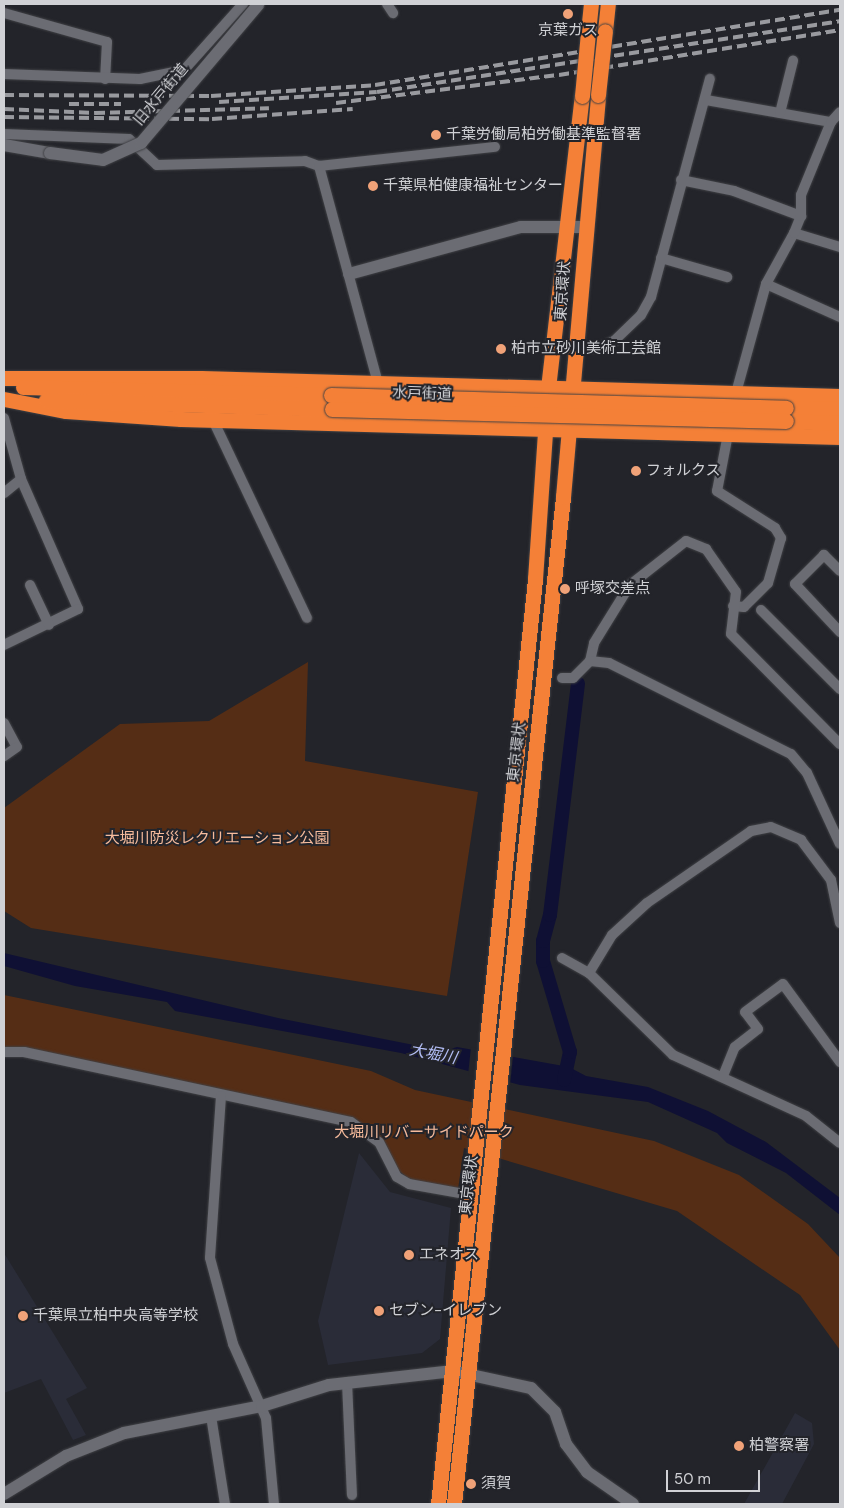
<!DOCTYPE html>
<html>
<head>
<meta charset="utf-8">
<style>
  body { margin:0 }
  #map { position:relative; width:844px; height:1508px; overflow:hidden; background:#23242a; font-family:"DM Sans","Noto Sans JP",sans-serif }
  div>[style] { position:absolute }
  [style*='--x'] { left:calc(var(--x)*1px); top:calc(var(--y)*1px); width:calc(var(--w)*1px); rotate:calc(var(--a)*1deg) }
  .built>* { inset:0; background:#2a2c38 }
  .green>* { inset:0; background:#552d15 }
  .water>* { inset:0; background:#0f1034 }
  .pier>* { inset:0; background:#23242a }
  .canal>* { height:14px; margin:-7px; padding:0 7px; transform-origin:7px; border-radius:7px; background:#0f1034 }
  .roads { filter:drop-shadow(0 0 1px #404145) drop-shadow(0 0 1px #404145) }
  .street>* { height:10px; margin:-5px; padding:0 5px; transform-origin:5px; border-radius:5px; background:#6b6c73 }
  .secondary>* { height:12px; margin:-6px; padding:0 6px; transform-origin:6px; border-radius:6px; background:#6b6c73 }
  .highway>* { height:15px; margin:-7.5px; padding:0 7.5px; transform-origin:7.5px; border-radius:7.5px; background:#f48037 }
  .rail>* { height:4px; margin-top:-2px; transform-origin:0; background:repeating-linear-gradient(90deg,#999a9f 0 10px,transparent 0 15px) }
  .bridges { filter:drop-shadow(0 0 1px #404145) drop-shadow(0 0 1px #404145) }
  .secondary-bridge>* { height:12px; margin:-6px; padding:0 6px; transform-origin:6px; border-radius:6px; background:#6b6c73 }
  .highway-bridge>* { height:15px; margin:-7.5px; padding:0 7.5px; transform-origin:7.5px; border-radius:7.5px; background:#f48037 }
  .dots>* { width:14px; height:14px; translate:-50% -50%; box-sizing:border-box; border:2px solid #23242a; border-radius:50% }
  span { translate:-50% -50%; white-space:nowrap; text-align:center; line-height:1.15; -webkit-text-stroke:4px #23242a; paint-order:stroke }
  .poi-label { font-size:15px; color:#d0d1d5 }
  .left { translate:0 -50%; text-align:left }
  .street-label { font-size:15px; color:#d0d1d5 }
  .park-label { font-size:15px; color:#f6bb9c }
  .water-label { font-size:16px; color:#b2bdf5; font-style:italic }
  .frame { position:absolute; inset:0; border:5px solid #d0d1d5; pointer-events:none }
  .scale { position:absolute; left:666px; top:1470px; width:94px; height:22px; box-sizing:border-box; border:2px solid #d0d1d5; border-top:0; padding-left:6px; font-size:15px; line-height:18px; white-space:nowrap; color:#d0d1d5; -webkit-text-stroke:4px #23242a; paint-order:stroke }
</style>
</head>
<body>
<div id="map">
  <div class="built">
    <i style="clip-path:polygon(359px 1153px,390px 1192px,451px 1208px,440px 1339px,422px 1353px,328px 1365px,318px 1321px)"></i>
    <i style="clip-path:polygon(4px 1253px,87px 1388px,66px 1399px,86px 1435px,73px 1440px,41px 1379px,4px 1393px)"></i>
    <i style="clip-path:polygon(795px 1413px,812px 1423px,814px 1444px,782px 1504px,744px 1504px)"></i>
  </div>
  <div class="green">
    <i style="clip-path:polygon(308px 662px,305px 761px,478px 792px,447px 996px,31px 928px,4px 911px,4px 808px,120px 724px,209px 721px)"></i>
    <i style="clip-path:polygon(4px 995px,371px 1071px,415px 1090px,654px 1141px,739px 1175px,808px 1224px,840px 1258px,840px 1350px,800px 1295px,677px 1211px,464px 1148px,458px 1189px,410px 1180px,397px 1169px,377px 1134px,349px 1117px,4px 1049px)"></i>
  </div>
  <div class="water">
    <i style="clip-path:polygon(4px 953px,278px 1018px,444px 1051px,457px 1047px,569px 1067px,586px 1076px,648px 1087px,708px 1111px,766px 1142px,840px 1198px,840px 1215px,786px 1173px,727px 1143px,717px 1133px,648px 1102px,520px 1085px,401px 1053px,175px 1011px,167px 1002px,75px 986px,4px 966px)"></i>
  </div>
  <div class="pier">
    <i style="clip-path:polygon(471px 1047px,513px 1056px,510px 1085px,468px 1075px)"></i>
  </div>
  <div class="canal">
    <i style="--x:564;--y:1080;--w:29;--a:-78"></i>
    <i style="--x:570;--y:1052;--w:95;--a:-106.5"></i>
    <i style="--x:543;--y:961;--w:20;--a:-90"></i>
    <i style="--x:543;--y:941;--w:27;--a:-75"></i>
    <i style="--x:550;--y:915;--w:233;--a:-83.1"></i>
  </div>
  <div class="roads">
    <div class="street">
      <i style="--x:387;--y:4;--w:11;--a:56"></i>
      <i style="--x:4;--y:13;--w:107;--a:15.7"></i>
      <i style="--x:107;--y:42;--w:37;--a:93"></i>
      <i style="--x:4;--y:74;--w:136;--a:2.1"></i>
      <i style="--x:140;--y:79;--w:45;--a:-11.6"></i>
      <i style="--x:184;--y:70;--w:89;--a:-48.2"></i>
      <i style="--x:706;--y:100;--w:127;--a:10"></i>
      <i style="--x:780;--y:113;--w:54;--a:-76"></i>
      <i style="--x:4;--y:134;--w:125;--a:2.3"></i>
      <i style="--x:129;--y:139;--w:38;--a:43"></i>
      <i style="--x:157;--y:165;--w:148;--a:-1.5"></i>
      <i style="--x:305;--y:161;--w:15;--a:20"></i>
      <i style="--x:319;--y:166;--w:225;--a:74.8"></i>
      <i style="--x:319;--y:166;--w:177;--a:-6.2"></i>
      <i style="--x:681;--y:180;--w:54;--a:11.7"></i>
      <i style="--x:734;--y:191;--w:72;--a:20.5"></i>
      <i style="--x:794;--y:233;--w:48;--a:16.9"></i>
      <i style="--x:661;--y:258;--w:69;--a:16.1"></i>
      <i style="--x:766;--y:284;--w:81;--a:24"></i>
      <i style="--x:577;--y:347;--w:22;--a:3"></i>
      <i style="--x:599;--y:348;--w:17;--a:-25"></i>
      <i style="--x:614;--y:341;--w:37;--a:-44"></i>
      <i style="--x:641;--y:315;--w:21;--a:-61"></i>
      <i style="--x:651;--y:297;--w:226;--a:-74.9"></i>
      <i style="--x:736;--y:393;--w:113;--a:-74.6"></i>
      <i style="--x:766;--y:284;--w:58;--a:-61.2"></i>
      <i style="--x:794;--y:233;--w:18;--a:-68"></i>
      <i style="--x:801;--y:216;--w:21;--a:-90"></i>
      <i style="--x:801;--y:195;--w:79;--a:-67.7"></i>
      <i style="--x:831;--y:122;--w:13;--a:-48"></i>
      <i style="--x:4;--y:418;--w:63;--a:74.4"></i>
      <i style="--x:21;--y:479;--w:142;--a:66.3"></i>
      <i style="--x:78;--y:609;--w:82;--a:154.1"></i>
      <i style="--x:213;--y:420;--w:219;--a:64.6"></i>
      <i style="--x:728;--y:434;--w:58;--a:100.9"></i>
      <i style="--x:717;--y:491;--w:69;--a:32.5"></i>
      <i style="--x:775;--y:528;--w:12;--a:59"></i>
      <i style="--x:781;--y:538;--w:47;--a:106.1"></i>
      <i style="--x:768;--y:583;--w:34;--a:135"></i>
      <i style="--x:744;--y:607;--w:11;--a:-175"></i>
      <i style="--x:4;--y:493;--w:22;--a:-39"></i>
      <i style="--x:840;--y:571;--w:23;--a:-135"></i>
      <i style="--x:824;--y:555;--w:41;--a:135"></i>
      <i style="--x:795;--y:584;--w:66;--a:46.8"></i>
      <i style="--x:30;--y:585;--w:44;--a:64.6"></i>
      <i style="--x:761;--y:610;--w:112;--a:45"></i>
      <i style="--x:590;--y:661;--w:18;--a:-77"></i>
      <i style="--x:594;--y:643;--w:68;--a:-58.2"></i>
      <i style="--x:630;--y:585;--w:71;--a:-38.2"></i>
      <i style="--x:686;--y:541;--w:22;--a:22"></i>
      <i style="--x:706;--y:549;--w:52;--a:55.1"></i>
      <i style="--x:736;--y:592;--w:42;--a:96.8"></i>
      <i style="--x:731;--y:634;--w:155;--a:45.3"></i>
      <i style="--x:562;--y:678;--w:11;--a:0"></i>
      <i style="--x:573;--y:678;--w:24;--a:-45"></i>
      <i style="--x:590;--y:661;--w:19;--a:6"></i>
      <i style="--x:609;--y:663;--w:203;--a:26.6"></i>
      <i style="--x:791;--y:754;--w:25;--a:50"></i>
      <i style="--x:807;--y:773;--w:78;--a:65.1"></i>
      <i style="--x:4;--y:723;--w:27;--a:62"></i>
      <i style="--x:17;--y:747;--w:16;--a:145"></i>
      <i style="--x:562;--y:958;--w:31;--a:29"></i>
      <i style="--x:589;--y:973;--w:44;--a:-58.8"></i>
      <i style="--x:612;--y:935;--w:47;--a:-42.4"></i>
      <i style="--x:647;--y:903;--w:126;--a:-34.7"></i>
      <i style="--x:751;--y:831;--w:20;--a:-11"></i>
      <i style="--x:771;--y:827;--w:33;--a:23"></i>
      <i style="--x:801;--y:840;--w:50;--a:53.1"></i>
      <i style="--x:831;--y:880;--w:44;--a:78.2"></i>
      <i style="--x:589;--y:973;--w:117;--a:44.3"></i>
      <i style="--x:673;--y:1055;--w:146;--a:24.6"></i>
      <i style="--x:806;--y:1116;--w:43;--a:38.5"></i>
      <i style="--x:4;--y:1052;--w:20;--a:0"></i>
      <i style="--x:24;--y:1052;--w:334;--a:12.1"></i>
      <i style="--x:351;--y:1122;--w:34;--a:36"></i>
      <i style="--x:379;--y:1142;--w:39;--a:63"></i>
      <i style="--x:397;--y:1177;--w:14;--a:30"></i>
      <i style="--x:409;--y:1184;--w:63;--a:10.1"></i>
      <i style="--x:723;--y:1076;--w:31;--a:-68"></i>
      <i style="--x:735;--y:1047;--w:29;--a:-38"></i>
      <i style="--x:758;--y:1029;--w:21;--a:-127"></i>
      <i style="--x:745;--y:1012;--w:47;--a:-36.4"></i>
      <i style="--x:783;--y:984;--w:97;--a:53.8"></i>
      <i style="--x:221;--y:1096;--w:162;--a:93.9"></i>
      <i style="--x:210;--y:1258;--w:89;--a:75"></i>
      <i style="--x:233;--y:1344;--w:81;--a:66"></i>
      <i style="--x:266;--y:1418;--w:86;--a:84.7"></i>
      <i style="--x:347;--y:1382;--w:113;--a:87.5"></i>
      <i style="--x:211;--y:1416;--w:89;--a:81"></i>
    </div>
    <div class="secondary">
      <i style="--x:4;--y:145;--w:47;--a:9.9"></i>
      <i style="--x:349;--y:274;--w:178;--a:-15.3"></i>
      <i style="--x:521;--y:227;--w:64;--a:0"></i>
      <i style="--x:4;--y:1494;--w:73;--a:-31.5"></i>
      <i style="--x:66;--y:1456;--w:62;--a:-21.6"></i>
      <i style="--x:124;--y:1433;--w:141;--a:-11.1"></i>
      <i style="--x:262;--y:1406;--w:70;--a:-17.4"></i>
      <i style="--x:329;--y:1385;--w:125;--a:-6.4"></i>
      <i style="--x:453;--y:1371;--w:80;--a:12.3"></i>
      <i style="--x:531;--y:1388;--w:34;--a:45"></i>
      <i style="--x:555;--y:1412;--w:34;--a:71"></i>
      <i style="--x:566;--y:1444;--w:35;--a:53"></i>
      <i style="--x:587;--y:1472;--w:56;--a:34.8"></i>
    </div>
    <div class="highway">
      <i style="--x:605;--y:31;--w:27;--a:-84"></i>
      <i style="--x:588;--y:32;--w:28;--a:-84"></i>
      <i style="--x:4;--y:378;--w:197;--a:0"></i>
      <i style="--x:201;--y:378;--w:639;--a:1.61"></i>
      <i style="--x:23;--y:387;--w:308;--a:1.5"></i>
      <i style="--x:4;--y:399;--w:63;--a:11"></i>
      <i style="--x:66;--y:411;--w:115;--a:4"></i>
      <i style="--x:181;--y:419;--w:659;--a:1.56"></i>
      <i style="--x:46;--y:400;--w:286;--a:1.8"></i>
      <i style="--x:786;--y:408;--w:54;--a:1.1"></i>
      <i style="--x:786;--y:421;--w:54;--a:2.1"></i>
      <i style="--x:438;--y:1504;--w:930;--a:-84.01"></i>
      <i style="--x:535;--y:579;--w:191;--a:-86.1"></i>
      <i style="--x:548;--y:388;--w:294;--a:-83.4"></i>
      <i style="--x:454;--y:1504;--w:1013;--a:-83.82"></i>
      <i style="--x:563;--y:497;--w:404;--a:-85"></i>
    </div>
  </div>
  <div class="rail">
    <i style="--x:4;--y:95;--w:207;--a:0.3"></i>
    <i style="--x:211;--y:96;--w:164;--a:-3.8"></i>
    <i style="--x:375;--y:85;--w:471;--a:-9.2"></i>
    <i style="--x:219;--y:102;--w:158;--a:-3.6"></i>
    <i style="--x:377;--y:92;--w:468;--a:-8.7"></i>
    <i style="--x:336;--y:103;--w:225;--a:-7.2"></i>
    <i style="--x:559;--y:75;--w:285;--a:-9.1"></i>
    <i style="--x:69;--y:104;--w:52;--a:0"></i>
    <i style="--x:4;--y:109;--w:91;--a:2.5"></i>
    <i style="--x:95;--y:113;--w:174;--a:-1.6"></i>
    <i style="--x:4;--y:117;--w:208;--a:0.6"></i>
    <i style="--x:212;--y:119;--w:141;--a:-4.1"></i>
  </div>
  <div class="bridges">
    <div class="secondary-bridge">
      <i style="--x:50;--y:153;--w:53;--a:7.5"></i>
      <i style="--x:103;--y:160;--w:42;--a:-24.1"></i>
      <i style="--x:141;--y:143;--w:181;--a:-49.7"></i>
    </div>
    <div class="highway-bridge">
      <i style="--x:598;--y:95;--w:64;--a:-83.8"></i>
      <i style="--x:582;--y:96;--w:64;--a:-84.6"></i>
      <i style="--x:331;--y:395;--w:455;--a:1.6"></i>
      <i style="--x:332;--y:409;--w:454;--a:1.5"></i>
    </div>
  </div>
  <div class="dots">
    <i style="left:568px;top:14px;background:#f0a278"></i>
    <i style="left:436px;top:135px;background:#f0a278"></i>
    <i style="left:373px;top:186px;background:#f0a278"></i>
    <i style="left:501px;top:349px;background:#f0a278"></i>
    <i style="left:636px;top:471px;background:#f0a278"></i>
    <i style="left:565px;top:589px;background:#f0a278"></i>
    <i style="left:409px;top:1255px;background:#f0a278"></i>
    <i style="left:379px;top:1311px;background:#f0a278"></i>
    <i style="left:23px;top:1316px;background:#f0a278"></i>
    <i style="left:739px;top:1446px;background:#f0a278"></i>
    <i style="left:471px;top:1484px;background:#f0a278"></i>
  </div>
  <div class="poi-label">
    <span style="left:568px;top:31px">京葉ガス</span>
    <span class="left" style="left:446px;top:135px">千葉労働局柏労働基準監督署</span>
    <span class="left" style="left:383px;top:186px">千葉県柏健康福祉センター</span>
    <span class="left" style="left:511px;top:349px">柏市立砂川美術工芸館</span>
    <span class="left" style="left:646px;top:471px">フォルクス</span>
    <span class="left" style="left:575px;top:589px">呼塚交差点</span>
    <span class="left" style="left:419px;top:1255px">エネオス</span>
    <span class="left" style="left:389px;top:1311px">セブン-イレブン</span>
    <span class="left" style="left:33px;top:1316px">千葉県立柏中央高等学校</span>
    <span class="left" style="left:749px;top:1446px">柏警察署</span>
    <span class="left" style="left:481px;top:1484px">須賀</span>
  </div>
  <div class="street-label">
    <span style="left:161px;top:95px;rotate:-50deg">旧水戸街道</span>
    <span style="left:563px;top:291px;rotate:-86deg">東京環状</span>
    <span style="left:422px;top:394px;rotate:2deg">水戸街道</span>
    <span style="left:517px;top:752px;rotate:-83deg">東京環状</span>
    <span style="left:469px;top:1185px;rotate:-83deg">東京環状</span>
  </div>
  <div class="park-label">
    <span style="left:217px;top:839px">大堀川防災レクリエーション公園</span>
    <span style="left:424px;top:1133px">大堀川リバーサイドパーク</span>
  </div>
  <div class="water-label">
    <span style="left:433px;top:1054px;rotate:11deg">大堀川</span>
  </div>
  <div class="frame"></div>
  <div class="scale">50 m</div>
</div>
</body>
</html>
